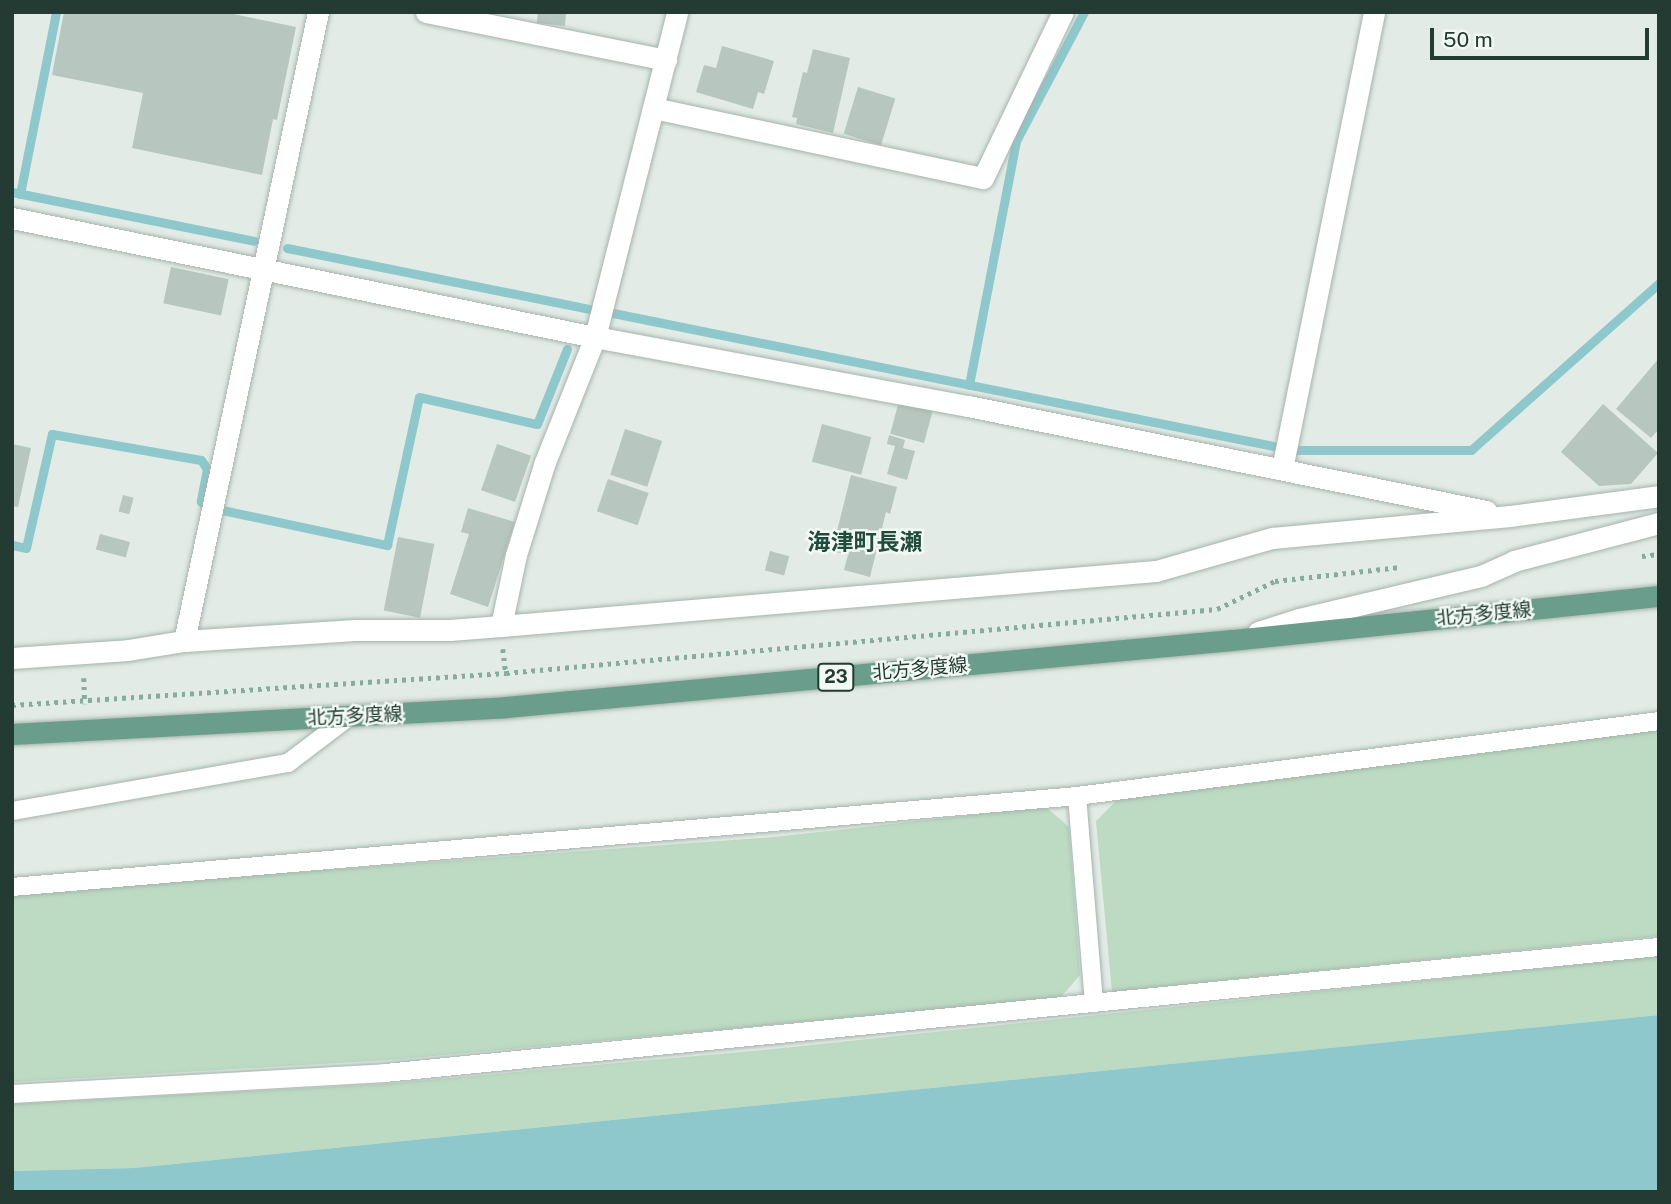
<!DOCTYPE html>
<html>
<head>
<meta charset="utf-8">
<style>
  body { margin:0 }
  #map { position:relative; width:1671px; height:1204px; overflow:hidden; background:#e2ebe6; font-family:"Public Sans","Noto Sans JP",sans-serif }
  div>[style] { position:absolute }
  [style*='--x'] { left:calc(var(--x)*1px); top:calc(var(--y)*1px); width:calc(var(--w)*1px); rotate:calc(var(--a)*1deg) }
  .green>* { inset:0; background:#bcdbc2 }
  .water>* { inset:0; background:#8ec8cc }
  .stream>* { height:9px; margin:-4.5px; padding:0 4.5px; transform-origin:4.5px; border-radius:4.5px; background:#8ec8cc }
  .building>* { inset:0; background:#b7c6bf; transform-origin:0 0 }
  .path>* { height:4.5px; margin-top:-2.25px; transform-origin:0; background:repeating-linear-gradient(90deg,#85ac9c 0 3.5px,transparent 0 8.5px) }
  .roads { filter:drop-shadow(0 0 2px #a5b3ac) drop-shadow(0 0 2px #a5b3ac) }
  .service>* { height:18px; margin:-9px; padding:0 9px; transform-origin:9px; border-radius:9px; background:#fff }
  .minor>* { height:21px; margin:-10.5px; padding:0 10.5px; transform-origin:10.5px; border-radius:10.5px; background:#fff }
  .primary>* { height:21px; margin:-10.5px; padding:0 10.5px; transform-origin:10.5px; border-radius:10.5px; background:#6a9d8b }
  span { translate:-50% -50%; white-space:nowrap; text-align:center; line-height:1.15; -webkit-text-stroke:5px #f2f8f4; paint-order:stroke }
  .shield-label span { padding:2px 5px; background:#f2f8f4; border:2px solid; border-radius:5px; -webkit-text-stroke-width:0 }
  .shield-label { font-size:18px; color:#233b32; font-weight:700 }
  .street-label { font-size:19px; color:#233b32 }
  .quarter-label { font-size:23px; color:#214b3d; font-weight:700 }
  .frame { position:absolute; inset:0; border:14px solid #233b32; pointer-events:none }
  .scale { position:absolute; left:1430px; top:28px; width:219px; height:32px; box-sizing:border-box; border:4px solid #233b32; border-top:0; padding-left:9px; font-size:21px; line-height:24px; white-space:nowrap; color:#233b32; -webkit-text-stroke:5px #f2f8f4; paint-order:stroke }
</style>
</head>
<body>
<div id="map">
  <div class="green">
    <i style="clip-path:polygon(1659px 730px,1659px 936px,1112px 992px,1096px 821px,1121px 796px)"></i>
    <i style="clip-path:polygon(1046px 807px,1069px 827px,1080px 975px,1060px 998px,391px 1060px,12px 1082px,12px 893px,774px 837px)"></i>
    <i style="clip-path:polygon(1659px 956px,1659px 1015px,134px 1168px,12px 1171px,12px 1104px,383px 1084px,764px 1050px)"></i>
  </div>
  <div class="water">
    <i style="clip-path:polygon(1659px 1015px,1659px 1192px,12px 1192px,12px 1171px,134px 1168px)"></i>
  </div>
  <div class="stream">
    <i style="--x:12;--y:192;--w:247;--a:11.4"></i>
    <i style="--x:20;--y:194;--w:186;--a:-78.8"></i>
    <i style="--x:287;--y:248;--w:309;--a:11.4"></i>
    <i style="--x:613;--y:313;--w:673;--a:11.39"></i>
    <i style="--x:969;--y:385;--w:248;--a:-79.1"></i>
    <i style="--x:1016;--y:141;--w:146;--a:-62.2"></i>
    <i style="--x:1297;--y:450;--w:174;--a:0"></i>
    <i style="--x:1471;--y:450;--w:251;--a:-41.6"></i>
    <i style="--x:222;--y:510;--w:169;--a:12"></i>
    <i style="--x:387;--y:545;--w:151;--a:-77.8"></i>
    <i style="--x:419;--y:397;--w:121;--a:12.9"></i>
    <i style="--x:537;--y:424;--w:81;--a:-68.2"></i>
    <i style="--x:12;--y:545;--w:14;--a:12"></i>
    <i style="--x:26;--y:548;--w:117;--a:-77.2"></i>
    <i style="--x:52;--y:434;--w:151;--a:9.9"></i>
    <i style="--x:201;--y:460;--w:11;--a:56"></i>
    <i style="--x:207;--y:469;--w:33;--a:101"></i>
    <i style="--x:201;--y:501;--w:5;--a:53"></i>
  </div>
  <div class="building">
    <i style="clip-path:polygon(64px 12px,224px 12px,296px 27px,277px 120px,273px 119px,262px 175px,132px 148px,143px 93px,52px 75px)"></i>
    <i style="clip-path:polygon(538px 12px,566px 12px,565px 26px,537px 23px)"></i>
    <i style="clip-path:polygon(722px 46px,774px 61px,764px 94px,758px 92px,753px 109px,696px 92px,704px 65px,716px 68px)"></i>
    <i style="clip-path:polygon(813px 49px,850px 58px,833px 133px,796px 124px,797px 118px,792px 117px,803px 72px,807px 73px)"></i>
    <i style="left:858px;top:87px;width:39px;height:49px;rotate:17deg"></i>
    <i style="left:171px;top:267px;width:59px;height:37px;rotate:12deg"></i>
    <i style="clip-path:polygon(1659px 358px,1659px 429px,1651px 438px,1616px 409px)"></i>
    <i style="left:899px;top:401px;width:35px;height:34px;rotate:15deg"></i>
    <i style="clip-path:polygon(1603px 404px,1658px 453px,1631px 484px,1599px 486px,1561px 452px)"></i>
    <i style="left:822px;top:424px;width:51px;height:39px;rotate:15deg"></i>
    <i style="left:625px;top:429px;width:39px;height:48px;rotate:18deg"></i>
    <i style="clip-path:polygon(889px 435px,905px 440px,903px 448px,915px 451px,907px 480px,887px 474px,895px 446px,887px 444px)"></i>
    <i style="clip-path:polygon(12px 444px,31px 448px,18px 507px,12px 506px)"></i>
    <i style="left:497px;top:444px;width:36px;height:49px;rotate:19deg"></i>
    <i style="clip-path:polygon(851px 475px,897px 487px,890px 514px,886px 512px,870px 577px,844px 570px,848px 555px,832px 551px)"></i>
    <i style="left:608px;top:479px;width:43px;height:34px;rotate:19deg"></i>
    <i style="left:123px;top:495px;width:11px;height:17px;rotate:15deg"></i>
    <i style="clip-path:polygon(468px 508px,515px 522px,488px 607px,450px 594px,469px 534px,461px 532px)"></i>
    <i style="left:100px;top:534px;width:31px;height:16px;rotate:15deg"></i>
    <i style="left:398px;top:537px;width:37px;height:75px;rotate:11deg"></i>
    <i style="left:770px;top:551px;width:20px;height:20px;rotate:15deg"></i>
  </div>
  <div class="path">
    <i style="--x:1642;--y:556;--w:17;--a:-7"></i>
    <i style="--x:503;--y:649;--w:26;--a:83"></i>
    <i style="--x:84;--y:678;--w:26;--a:88"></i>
    <i style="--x:12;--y:705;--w:495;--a:-3.7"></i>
    <i style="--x:506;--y:673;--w:714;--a:-5.14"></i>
    <i style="--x:1217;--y:609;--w:64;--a:-25.8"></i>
    <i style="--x:1275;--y:581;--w:126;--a:-6.4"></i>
  </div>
  <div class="roads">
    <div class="service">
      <i style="--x:1077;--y:796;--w:208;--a:85.3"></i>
      <i style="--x:12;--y:811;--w:280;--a:-9.9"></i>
      <i style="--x:288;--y:763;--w:78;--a:-37.2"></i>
      <i style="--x:12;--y:887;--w:1069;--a:-4.88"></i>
      <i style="--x:1077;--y:796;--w:587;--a:-7.34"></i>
      <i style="--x:12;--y:1094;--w:374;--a:-3.2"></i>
      <i style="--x:385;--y:1073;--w:1280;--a:-5.65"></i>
    </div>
    <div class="minor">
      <i style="--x:426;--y:12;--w:245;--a:11.3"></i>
      <i style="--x:653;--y:108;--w:337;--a:12"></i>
      <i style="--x:983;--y:178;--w:184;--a:-64.3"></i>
      <i style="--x:12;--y:218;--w:595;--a:11.54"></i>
      <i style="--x:595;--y:337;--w:379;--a:10.5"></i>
      <i style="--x:968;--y:406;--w:529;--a:11.46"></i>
      <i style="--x:1282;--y:469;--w:466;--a:-78.6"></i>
      <i style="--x:501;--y:626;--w:73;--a:-78.1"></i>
      <i style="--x:516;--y:555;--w:97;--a:-72.7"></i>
      <i style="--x:545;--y:462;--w:135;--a:-68.2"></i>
      <i style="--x:595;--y:337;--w:335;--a:-75.8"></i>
      <i style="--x:1258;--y:632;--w:43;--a:-17.6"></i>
      <i style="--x:1299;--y:619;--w:187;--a:-13.3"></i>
      <i style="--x:1481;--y:576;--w:36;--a:-24"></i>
      <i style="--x:1514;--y:561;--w:150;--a:-14.7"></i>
      <i style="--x:184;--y:641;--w:643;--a:-77.97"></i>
      <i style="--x:12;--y:658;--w:116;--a:-3.9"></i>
      <i style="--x:128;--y:650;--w:57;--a:-9.1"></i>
      <i style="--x:184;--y:641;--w:171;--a:-3.7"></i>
      <i style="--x:355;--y:630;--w:95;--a:0"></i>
      <i style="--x:450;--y:630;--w:51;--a:-4.5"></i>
      <i style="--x:501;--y:626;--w:657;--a:-4.8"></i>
      <i style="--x:1156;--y:571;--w:121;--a:-15.9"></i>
      <i style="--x:1272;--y:538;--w:239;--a:-5.3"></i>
      <i style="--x:1510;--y:516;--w:150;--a:-7.6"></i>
    </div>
    <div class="primary">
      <i style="--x:12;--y:734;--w:495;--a:-3.1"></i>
      <i style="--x:506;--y:707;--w:729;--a:-5.27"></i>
      <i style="--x:1232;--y:640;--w:429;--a:-5.9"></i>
    </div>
  </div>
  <div class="shield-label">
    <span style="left:836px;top:677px">23</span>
  </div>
  <div class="street-label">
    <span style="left:1484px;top:614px;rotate:-6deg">北方多度線</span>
    <span style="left:920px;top:669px;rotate:-5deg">北方多度線</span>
    <span style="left:355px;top:716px;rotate:-3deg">北方多度線</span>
  </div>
  <div class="quarter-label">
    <span style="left:865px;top:542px">海津町長瀬</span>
  </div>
  <div class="frame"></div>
  <div class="scale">50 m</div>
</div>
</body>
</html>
